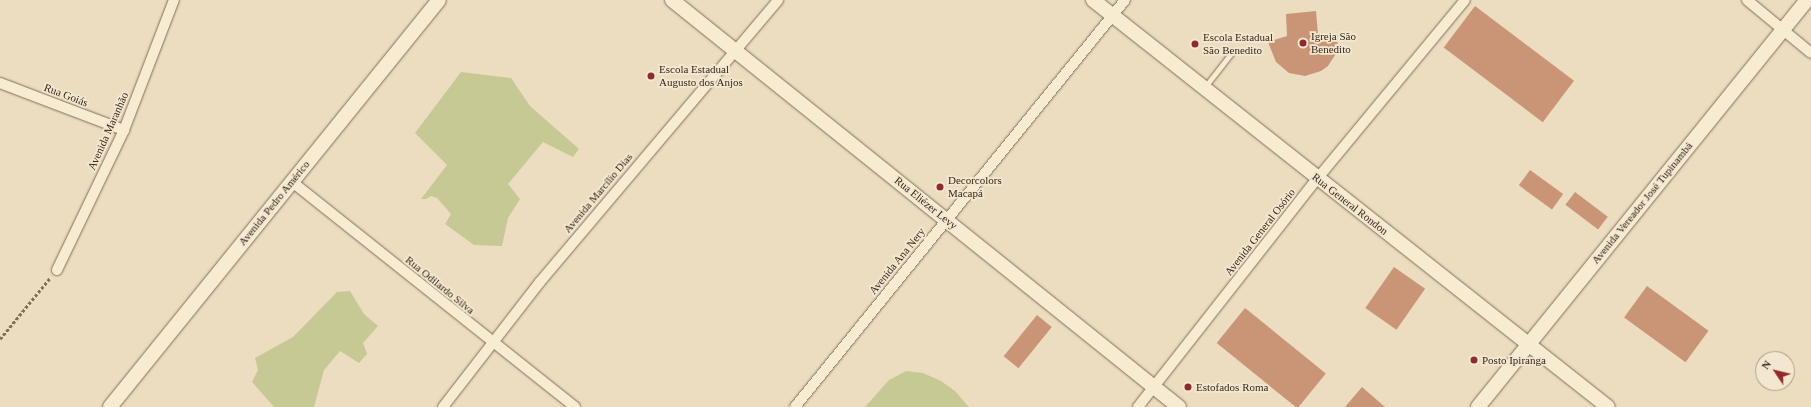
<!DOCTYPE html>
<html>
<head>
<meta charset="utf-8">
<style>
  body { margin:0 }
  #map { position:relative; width:1811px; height:407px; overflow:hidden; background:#ecddc0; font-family:"Times New Roman",serif }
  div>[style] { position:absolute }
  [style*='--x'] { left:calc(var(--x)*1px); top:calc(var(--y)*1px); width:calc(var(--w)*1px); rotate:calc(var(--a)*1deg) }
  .green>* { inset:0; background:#c6c994 }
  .building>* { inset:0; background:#c99576; transform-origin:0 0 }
  .path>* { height:2.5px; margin-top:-1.25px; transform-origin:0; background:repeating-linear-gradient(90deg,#846e58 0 3px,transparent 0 5px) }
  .roads { filter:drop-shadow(0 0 1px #846e58) drop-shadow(0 0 1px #846e58) }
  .lane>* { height:5px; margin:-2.5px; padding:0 2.5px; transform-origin:2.5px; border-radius:2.5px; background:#f7ebd2 }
  .street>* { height:10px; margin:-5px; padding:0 5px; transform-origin:5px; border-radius:5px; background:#f7ebd2 }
  .secondary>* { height:14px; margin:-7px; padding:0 7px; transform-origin:7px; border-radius:7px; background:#f7ebd2 }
  .dots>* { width:11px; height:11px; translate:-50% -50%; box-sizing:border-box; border:2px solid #f4e7cf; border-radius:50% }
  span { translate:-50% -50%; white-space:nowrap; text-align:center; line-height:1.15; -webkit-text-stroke:3.5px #f4e7cf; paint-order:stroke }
  .poi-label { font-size:11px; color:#34271c }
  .left { translate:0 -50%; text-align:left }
  .street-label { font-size:11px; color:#34271c }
  .north { position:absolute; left:1755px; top:351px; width:40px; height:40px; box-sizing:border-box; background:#f4e7cf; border:1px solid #a79a87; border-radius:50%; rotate:305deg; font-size:11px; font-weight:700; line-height:16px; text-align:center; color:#34271c }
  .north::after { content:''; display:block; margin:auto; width:14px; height:18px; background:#912a30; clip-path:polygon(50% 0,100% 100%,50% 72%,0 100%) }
</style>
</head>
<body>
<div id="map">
  <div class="green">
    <i style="clip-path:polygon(461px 72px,511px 78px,530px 106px,579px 149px,573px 157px,543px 142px,508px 184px,520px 199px,508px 218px,502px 246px,474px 245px,445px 224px,451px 214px,437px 198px,431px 196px,426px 199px,421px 199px,447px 165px,415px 133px)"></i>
    <i style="clip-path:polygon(350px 291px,364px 314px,378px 326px,363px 343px,367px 354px,359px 363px,340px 351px,324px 370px,314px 407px,274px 407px,252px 382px,258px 370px,255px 358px,293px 337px,337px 292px)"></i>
    <i style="clip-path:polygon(906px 371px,923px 373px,941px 381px,955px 391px,969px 407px,865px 407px,889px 380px)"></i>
  </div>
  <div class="building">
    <i style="left:1475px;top:6px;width:124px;height:52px;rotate:37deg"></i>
    <i style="clip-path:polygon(1316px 11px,1318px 34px,1338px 35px,1337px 52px,1328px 66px,1321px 71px,1305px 76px,1289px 73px,1276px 62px,1268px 42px,1287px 36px,1286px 14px)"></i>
    <i style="left:1530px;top:170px;width:41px;height:19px;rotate:36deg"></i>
    <i style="left:1575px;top:192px;width:41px;height:16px;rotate:37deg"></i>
    <i style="left:1394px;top:267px;width:38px;height:50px;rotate:35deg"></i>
    <i style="left:1647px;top:286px;width:76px;height:39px;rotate:36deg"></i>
    <i style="left:1245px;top:308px;width:104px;height:45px;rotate:39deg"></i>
    <i style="left:1037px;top:315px;width:19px;height:53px;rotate:39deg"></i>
    <i style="clip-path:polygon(1362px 387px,1385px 407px,1345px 407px)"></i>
  </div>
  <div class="path">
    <i style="--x:0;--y:339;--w:79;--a:-50.7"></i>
  </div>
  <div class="roads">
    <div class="lane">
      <i style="--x:1204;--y:88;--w:47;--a:-51.9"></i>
    </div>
    <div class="street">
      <i style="--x:1747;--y:0;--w:83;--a:39.6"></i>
      <i style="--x:0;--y:83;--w:133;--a:20.8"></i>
      <i style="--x:291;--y:181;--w:363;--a:38.5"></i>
      <i style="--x:57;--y:270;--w:155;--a:-64.4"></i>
      <i style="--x:124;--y:130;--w:139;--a:-69"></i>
      <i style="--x:443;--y:407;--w:158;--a:-52.2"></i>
      <i style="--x:540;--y:282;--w:369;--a:-49.8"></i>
      <i style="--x:795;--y:407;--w:524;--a:-50.96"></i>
      <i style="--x:1138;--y:407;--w:290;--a:-51.9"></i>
      <i style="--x:1317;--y:179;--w:232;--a:-50.4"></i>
    </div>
    <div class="secondary">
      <i style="--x:672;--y:0;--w:650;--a:38.76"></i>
      <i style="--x:1093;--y:0;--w:656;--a:38.32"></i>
      <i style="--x:110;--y:407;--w:523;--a:-51.05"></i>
      <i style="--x:1478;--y:407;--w:523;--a:-51.05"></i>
    </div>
  </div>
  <div class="dots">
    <i style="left:1303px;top:43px;background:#912a30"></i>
    <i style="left:1195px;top:44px;background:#912a30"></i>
    <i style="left:651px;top:76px;background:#912a30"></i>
    <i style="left:940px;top:187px;background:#912a30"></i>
    <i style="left:1474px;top:360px;background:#912a30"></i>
    <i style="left:1188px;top:387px;background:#912a30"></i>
  </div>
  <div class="poi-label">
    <span class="left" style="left:1311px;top:43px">Igreja São<br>Benedito</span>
    <span class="left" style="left:1203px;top:44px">Escola Estadual<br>São Benedito</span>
    <span class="left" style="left:659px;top:76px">Escola Estadual<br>Augusto dos Anjos</span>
    <span class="left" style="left:948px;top:187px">Decorcolors<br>Macapá</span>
    <span class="left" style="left:1482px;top:360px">Posto Ipiranga</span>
    <span class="left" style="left:1196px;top:387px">Estofados Roma</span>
  </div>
  <div class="street-label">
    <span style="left:66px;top:95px;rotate:21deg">Rua Goiás</span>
    <span style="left:108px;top:131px;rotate:-66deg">Avenida Maranhão</span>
    <span style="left:598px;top:193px;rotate:-50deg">Avenida Marcílio Dias</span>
    <span style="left:274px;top:203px;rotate:-51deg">Avenida Pedro Américo</span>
    <span style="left:926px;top:203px;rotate:39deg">Rua Eliézer Levy</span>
    <span style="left:1642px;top:203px;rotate:-51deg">Avenida Vereador José Tupinambá</span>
    <span style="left:1350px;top:204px;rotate:38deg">Rua General Rondon</span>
    <span style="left:1260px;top:232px;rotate:-52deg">Avenida General Osório</span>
    <span style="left:897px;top:261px;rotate:-51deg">Avenida Ana Nery</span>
    <span style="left:440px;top:285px;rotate:39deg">Rua Odilardo Silva</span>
  </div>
  <div class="north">N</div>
</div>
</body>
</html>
